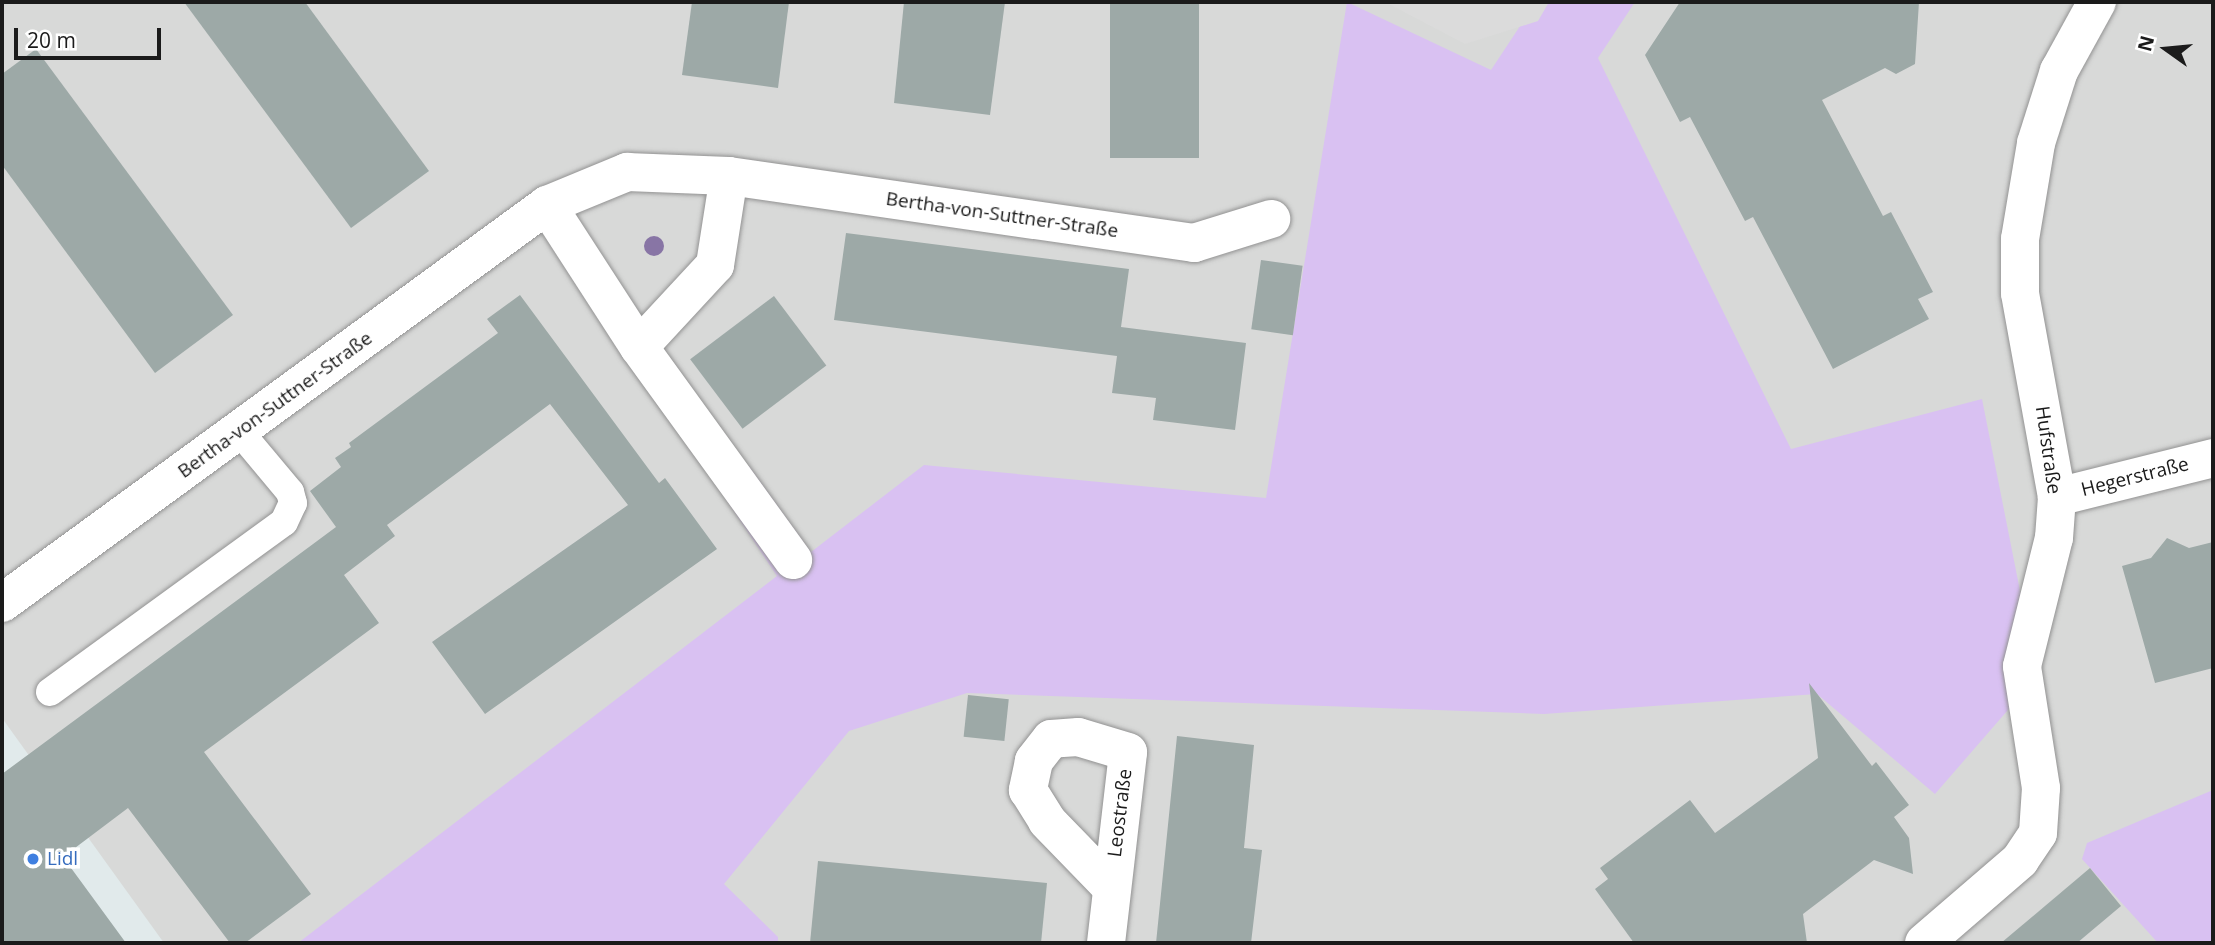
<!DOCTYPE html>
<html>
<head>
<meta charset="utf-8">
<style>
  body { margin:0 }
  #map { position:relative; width:2215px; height:945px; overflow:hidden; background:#e1eaeb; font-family:"Open Sans",sans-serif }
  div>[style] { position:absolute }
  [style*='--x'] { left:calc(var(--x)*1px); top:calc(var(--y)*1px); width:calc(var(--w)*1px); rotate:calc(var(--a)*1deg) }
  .residential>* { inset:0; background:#d8d9d8 }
  .park>* { inset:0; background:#d9c1f2 }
  .parking>* { inset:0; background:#dbdbdb }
  .building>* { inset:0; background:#9da9a7; transform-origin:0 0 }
  .roads { filter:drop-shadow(0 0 2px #929292) drop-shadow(0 0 2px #929292) }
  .lane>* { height:28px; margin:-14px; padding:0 14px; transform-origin:14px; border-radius:14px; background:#fff }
  .street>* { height:38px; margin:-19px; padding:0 19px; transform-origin:19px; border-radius:19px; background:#fff }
  .trees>* { width:20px; height:20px; margin:-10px; border-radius:50%; background:#8875a5 }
  .dots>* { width:19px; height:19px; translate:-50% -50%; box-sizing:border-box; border:4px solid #fff; border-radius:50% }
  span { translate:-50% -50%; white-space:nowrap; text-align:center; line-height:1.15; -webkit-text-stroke:7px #fff; paint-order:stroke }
  .street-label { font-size:19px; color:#1b1b1b }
  .shop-label { font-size:19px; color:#366cbe }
  .left { translate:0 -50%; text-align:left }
  .frame { position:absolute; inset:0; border:4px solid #1b1b1b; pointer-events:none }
  .north { position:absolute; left:2131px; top:14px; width:70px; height:70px; -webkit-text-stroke:5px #fff; paint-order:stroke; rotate:285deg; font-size:19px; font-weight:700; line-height:28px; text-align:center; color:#1b1b1b }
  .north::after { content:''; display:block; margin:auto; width:24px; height:32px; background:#1b1b1b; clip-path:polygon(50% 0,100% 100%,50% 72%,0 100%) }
  .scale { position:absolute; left:14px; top:28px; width:147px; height:32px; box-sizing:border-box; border:4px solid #1b1b1b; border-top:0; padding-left:9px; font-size:21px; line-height:24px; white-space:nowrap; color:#1b1b1b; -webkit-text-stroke:5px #fff; paint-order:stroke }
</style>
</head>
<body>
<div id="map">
  <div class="residential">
    <i style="clip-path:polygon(2px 2px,2213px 2px,2213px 943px,164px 943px,2px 718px)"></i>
  </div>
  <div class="park">
    <i style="clip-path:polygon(1347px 2px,1491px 70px,1536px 2px,1635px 2px,1598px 58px,1791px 449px,1982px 399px,2026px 621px,2021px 695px,1935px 794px,1817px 694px,1544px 714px,967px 693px,849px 731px,724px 884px,778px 937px,778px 943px,298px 943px,777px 576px,719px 489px,749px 466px,811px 552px,924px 465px,1266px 498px)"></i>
    <i style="clip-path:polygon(2213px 790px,2213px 943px,2158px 943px,2082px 859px,2087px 843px)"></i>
  </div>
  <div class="parking">
    <i style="clip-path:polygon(1385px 2px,1549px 2px,1538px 21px,1465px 44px)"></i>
  </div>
  <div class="building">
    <i style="clip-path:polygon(184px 2px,305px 2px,429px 171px,351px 228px)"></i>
    <i style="clip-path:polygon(692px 2px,789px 2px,778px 88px,682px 75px)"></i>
    <i style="clip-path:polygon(904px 2px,1005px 2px,990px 115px,894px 103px)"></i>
    <i style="left:1110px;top:2px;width:89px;height:156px"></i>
    <i style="clip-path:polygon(1680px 2px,1919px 2px,1915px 64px,1896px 74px,1885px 68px,1822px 100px,1883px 216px,1891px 212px,1933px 292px,1918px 299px,1929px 319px,1833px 369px,1753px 217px,1745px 221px,1690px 117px,1680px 122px,1645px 55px)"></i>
    <i style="clip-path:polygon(36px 49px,233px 315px,155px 373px,2px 165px,2px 74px)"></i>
    <i style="clip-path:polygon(846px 233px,1129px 269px,1121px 327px,1246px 343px,1235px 430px,1153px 420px,1156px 398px,1112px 393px,1117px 356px,834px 320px)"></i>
    <i style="left:1261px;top:260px;width:42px;height:70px;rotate:8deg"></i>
    <i style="clip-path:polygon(520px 295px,659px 483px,665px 478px,717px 549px,485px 714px,432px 642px,628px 505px,550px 404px,387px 525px,395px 536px,344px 575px,379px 623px,204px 752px,311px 894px,245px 943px,230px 943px,128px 808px,63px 857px,126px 943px,2px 943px,2px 774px,336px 527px,310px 491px,341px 467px,335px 458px,351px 447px,349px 443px,498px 333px,487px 319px)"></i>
    <i style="left:774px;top:296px;width:87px;height:105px;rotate:53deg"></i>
    <i style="clip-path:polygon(2167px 538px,2189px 548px,2213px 542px,2213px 668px,2155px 683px,2122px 566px,2151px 558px)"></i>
    <i style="clip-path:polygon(1809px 683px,1872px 766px,1876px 762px,1909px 805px,1894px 817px,1909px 838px,1913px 874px,1874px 860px,1803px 914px,1807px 943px,1634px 943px,1595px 889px,1608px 879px,1600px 868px,1690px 800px,1715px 833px,1818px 758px)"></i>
    <i style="left:968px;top:695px;width:41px;height:42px;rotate:6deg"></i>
    <i style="clip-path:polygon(1177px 736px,1254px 745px,1244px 848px,1262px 850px,1251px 943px,1156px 943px)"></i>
    <i style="clip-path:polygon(818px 861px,1047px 883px,1041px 943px,810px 943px)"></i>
    <i style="clip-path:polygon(2090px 868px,2121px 906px,2077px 943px,2001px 943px)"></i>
  </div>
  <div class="roads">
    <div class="lane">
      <i style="--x:50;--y:692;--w:289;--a:-36"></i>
      <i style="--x:284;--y:522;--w:21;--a:-65"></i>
      <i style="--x:293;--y:503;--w:11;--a:-105"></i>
      <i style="--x:290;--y:492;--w:80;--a:-129.9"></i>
    </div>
    <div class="street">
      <i style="--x:547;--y:205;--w:169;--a:57.1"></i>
      <i style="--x:639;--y:347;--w:263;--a:54.1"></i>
      <i style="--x:639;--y:347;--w:112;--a:-47.2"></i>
      <i style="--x:715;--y:265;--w:90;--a:-81.1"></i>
      <i style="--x:2057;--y:497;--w:161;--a:-14"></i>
      <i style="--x:2;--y:603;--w:675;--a:-36.14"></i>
      <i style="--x:547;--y:205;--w:87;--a:-22.4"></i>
      <i style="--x:627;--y:172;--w:102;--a:2.2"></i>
      <i style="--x:729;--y:176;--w:470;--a:8.2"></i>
      <i style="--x:1194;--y:243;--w:81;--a:-17.3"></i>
      <i style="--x:1106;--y:943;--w:192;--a:-83.4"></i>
      <i style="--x:1128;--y:752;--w:52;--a:-163.3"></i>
      <i style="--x:1078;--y:737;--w:27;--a:176"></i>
      <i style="--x:1051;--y:739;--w:28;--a:128"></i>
      <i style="--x:1034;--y:761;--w:30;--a:102"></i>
      <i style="--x:1028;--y:790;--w:36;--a:58"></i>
      <i style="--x:1047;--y:821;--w:92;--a:45.9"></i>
      <i style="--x:1924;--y:943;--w:127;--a:-40.8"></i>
      <i style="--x:2020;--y:860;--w:32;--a:-56"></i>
      <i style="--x:2038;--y:833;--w:45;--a:-86.2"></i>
      <i style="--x:2041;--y:788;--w:123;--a:-98.9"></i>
      <i style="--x:2022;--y:666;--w:132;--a:-76"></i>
      <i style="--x:2054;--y:538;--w:41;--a:-85.8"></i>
      <i style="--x:2057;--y:497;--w:207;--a:-100.3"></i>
      <i style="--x:2020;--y:293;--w:54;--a:-90"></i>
      <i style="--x:2020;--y:239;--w:97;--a:-80.5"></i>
      <i style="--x:2036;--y:143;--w:76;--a:-72.3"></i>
      <i style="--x:2059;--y:71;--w:79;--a:-61.2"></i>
    </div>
  </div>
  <div class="trees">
    <i style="left:654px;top:246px"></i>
  </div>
  <div class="dots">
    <i style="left:33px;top:859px;background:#3f7fe0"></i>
  </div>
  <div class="street-label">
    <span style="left:1002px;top:215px;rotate:8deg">Bertha-von-Suttner-Straße</span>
    <span style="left:275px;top:405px;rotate:-36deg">Bertha-von-Suttner-Straße</span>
    <span style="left:2048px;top:450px;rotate:82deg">Hufstraße</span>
    <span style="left:2135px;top:477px;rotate:-14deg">Hegerstraße</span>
    <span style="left:1120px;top:813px;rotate:-83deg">Leostraße</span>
  </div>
  <div class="shop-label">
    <span class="left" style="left:47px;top:859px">Lidl</span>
  </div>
  <div class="frame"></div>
  <div class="north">N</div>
  <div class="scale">20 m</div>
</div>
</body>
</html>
